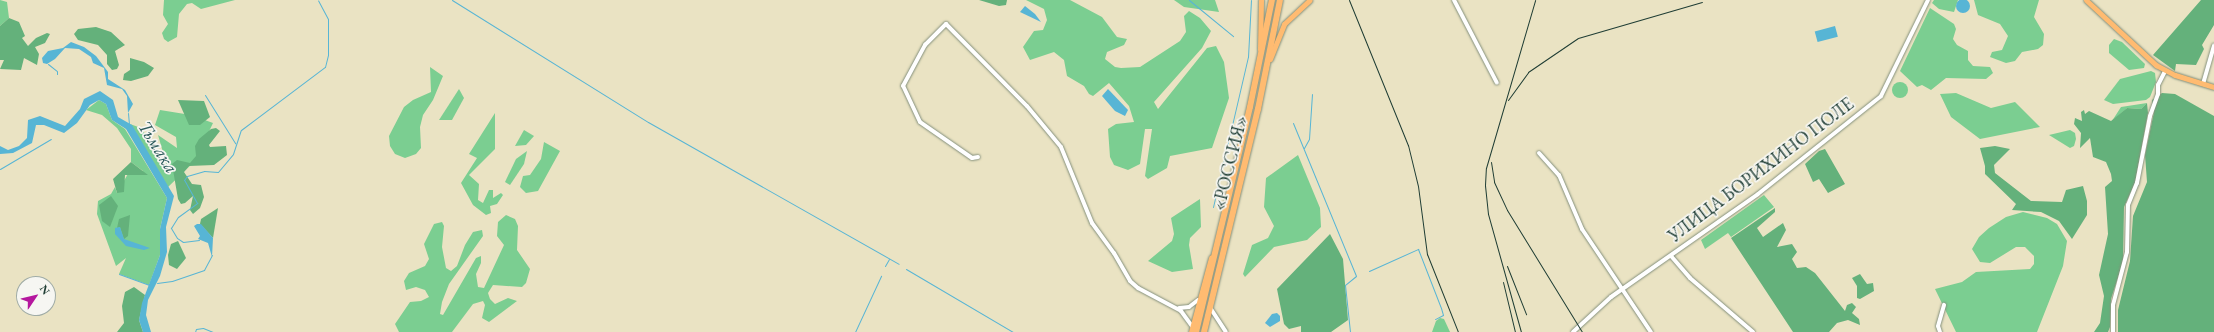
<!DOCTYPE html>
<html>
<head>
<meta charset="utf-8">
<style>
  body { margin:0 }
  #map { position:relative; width:2214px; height:332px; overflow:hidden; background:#eae3c3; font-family:"EB Garamond",serif }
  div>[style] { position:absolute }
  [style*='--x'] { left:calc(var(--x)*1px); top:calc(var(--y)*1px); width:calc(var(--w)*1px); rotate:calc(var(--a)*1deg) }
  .green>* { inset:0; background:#7bce91 }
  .round { border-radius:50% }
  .forest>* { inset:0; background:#64b17b }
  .water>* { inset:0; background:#57b5d5; transform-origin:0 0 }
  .stream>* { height:1px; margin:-0.5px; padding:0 0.5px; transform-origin:0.5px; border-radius:0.5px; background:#57b5d5 }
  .roads { filter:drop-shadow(0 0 1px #84907c) drop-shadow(0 0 1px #84907c) }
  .minor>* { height:4px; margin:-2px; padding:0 2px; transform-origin:2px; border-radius:2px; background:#fff }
  .major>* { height:5px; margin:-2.5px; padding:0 2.5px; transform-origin:2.5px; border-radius:2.5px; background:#ffbb71 }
  .highway>* { height:6px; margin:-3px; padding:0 3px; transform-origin:3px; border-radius:3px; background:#ffbb71 }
  .rail>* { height:1px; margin:-0.5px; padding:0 0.5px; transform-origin:0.5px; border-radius:0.5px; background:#1f3d34 }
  span { translate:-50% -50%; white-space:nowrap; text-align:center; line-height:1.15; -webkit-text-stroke:3.5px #f6f6f2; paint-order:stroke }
  .street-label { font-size:18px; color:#1f3d34 }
  .water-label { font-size:19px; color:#2d5b5c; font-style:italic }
  .north { position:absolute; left:16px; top:276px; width:40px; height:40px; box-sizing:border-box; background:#f6f6f2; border:1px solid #a0aca6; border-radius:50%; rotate:55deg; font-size:11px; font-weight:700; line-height:16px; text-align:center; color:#1f3d34 }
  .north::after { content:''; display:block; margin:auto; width:14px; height:18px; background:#b5179e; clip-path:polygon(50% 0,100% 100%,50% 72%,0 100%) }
</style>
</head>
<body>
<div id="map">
  <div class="green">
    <i style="clip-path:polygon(0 0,7px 2px,9px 18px,0 26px)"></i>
    <i style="clip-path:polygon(164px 0,235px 0,201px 9px,192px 3px,187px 4px,179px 14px,177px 37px,168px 42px,164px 39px,162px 33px,168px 24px,163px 15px)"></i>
    <i style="clip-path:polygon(1026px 0,1070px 0,1102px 17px,1117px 37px,1127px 39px,1124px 45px,1107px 52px,1105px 59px,1115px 67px,1121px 68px,1140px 67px,1180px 41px,1186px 32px,1184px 16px,1189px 11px,1200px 18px,1211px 31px,1202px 48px,1154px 102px,1158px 109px,1207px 48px,1216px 46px,1224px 62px,1229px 98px,1212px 148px,1170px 156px,1167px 168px,1148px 179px,1145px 176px,1152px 129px,1145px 129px,1140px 164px,1128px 170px,1114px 165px,1110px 157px,1108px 129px,1116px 124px,1134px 122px,1129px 106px,1109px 83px,1093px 96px,1089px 94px,1084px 86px,1067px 76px,1064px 60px,1054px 52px,1030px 60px,1023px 47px,1034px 31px,1043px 30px,1047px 20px,1044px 9px)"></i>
    <i style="clip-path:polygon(1174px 0,1215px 0,1219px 12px,1184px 7px)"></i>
    <i style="clip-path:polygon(1934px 0,1958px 0,1954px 12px,1939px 9px,1932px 3px)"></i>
    <i style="clip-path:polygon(1974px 0,2039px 0,2034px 17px,2044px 34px,2043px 45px,2038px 49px,2022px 52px,2015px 61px,2006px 63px,1990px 57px,1992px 52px,2002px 50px,2008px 36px,2000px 24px,1978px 15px)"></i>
    <i style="clip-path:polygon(1930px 8px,1954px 24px,1956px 29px,1953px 39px,1957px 45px,1968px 51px,1968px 60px,1973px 66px,1990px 67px,1993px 73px,1986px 79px,1946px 78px,1931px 90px,1922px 85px,1917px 87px,1900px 71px)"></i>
    <i style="clip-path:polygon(2114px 39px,2122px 42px,2145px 64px,2144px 68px,2129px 70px,2109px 53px,2109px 45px)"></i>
    <i style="clip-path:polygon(430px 67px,443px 76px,433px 100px,423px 115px,420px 127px,421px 148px,416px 154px,405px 158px,395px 154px,390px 146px,389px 136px,404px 107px,413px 100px,431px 92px)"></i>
    <i style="clip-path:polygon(2151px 71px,2155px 73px,2156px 82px,2150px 97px,2146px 100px,2113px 104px,2104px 100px,2120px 79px)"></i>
    <i class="round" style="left:1892px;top:82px;width:16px;height:16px"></i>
    <i style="clip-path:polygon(459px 89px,464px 98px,452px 120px,439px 120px)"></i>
    <i style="clip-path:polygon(1956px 93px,1991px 108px,2015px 102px,2040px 127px,1980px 139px,1951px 117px,1940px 94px)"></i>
    <i style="clip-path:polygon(99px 100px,106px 104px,112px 120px,125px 129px,167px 198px,160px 229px,160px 255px,149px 285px,119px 274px,126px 258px,116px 266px,97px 214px,98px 201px,111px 194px,115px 187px,117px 193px,129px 172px,143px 171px,131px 162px,131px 149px,117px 128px,102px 115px,86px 110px)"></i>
    <i style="clip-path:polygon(2147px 103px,2141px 109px,2127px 108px,2112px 121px,2121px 107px)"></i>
    <i style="clip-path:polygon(160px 110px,191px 115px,213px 123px,195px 161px,168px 187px,130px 124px,141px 128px,167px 166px,158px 135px,177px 148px,176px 137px,155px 125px)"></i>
    <i style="clip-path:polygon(495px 113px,495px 149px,469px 175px,479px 184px,478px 200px,483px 203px,489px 190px,493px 190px,493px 198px,501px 193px,503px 195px,497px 204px,490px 206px,491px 213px,486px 215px,473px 205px,461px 183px,477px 158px,469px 154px)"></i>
    <i style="clip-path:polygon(524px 130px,534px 136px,526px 145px,515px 146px)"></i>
    <i style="clip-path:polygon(2070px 130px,2075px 133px,2076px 139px,2074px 146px,2070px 148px,2049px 135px)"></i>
    <i style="clip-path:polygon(544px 142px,560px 151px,538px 191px,526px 193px,520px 187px,523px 176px,530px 175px,541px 159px)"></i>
    <i style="clip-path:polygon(527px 151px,524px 164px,510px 185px,505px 182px,516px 159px)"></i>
    <i style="clip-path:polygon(1298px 155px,1320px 208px,1321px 227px,1307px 240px,1274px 247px,1245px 277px,1243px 274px,1252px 245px,1268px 238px,1274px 226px,1264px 207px,1266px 178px)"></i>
    <i style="clip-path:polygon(1764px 195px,1774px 207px,1731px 237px,1728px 233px,1705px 249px,1701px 240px)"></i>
    <i style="clip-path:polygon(1200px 199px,1201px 227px,1190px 238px,1189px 245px,1193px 269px,1172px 272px,1148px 261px,1172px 241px,1174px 234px,1171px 218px)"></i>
    <i style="clip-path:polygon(2023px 212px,2047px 218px,2057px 224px,2067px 241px,2063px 266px,2037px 332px,1956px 332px,1935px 289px,1962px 282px,1976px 272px,2030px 269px,2034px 264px,2034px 256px,2025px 247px,2016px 247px,1990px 263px,1980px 262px,1972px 249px,1979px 237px,1989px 228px,2006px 217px)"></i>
    <i style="clip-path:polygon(506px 215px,515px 219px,518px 226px,517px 250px,530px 269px,526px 283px,522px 287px,493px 285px,488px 293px,490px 299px,495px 304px,508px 298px,517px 301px,489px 322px,482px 318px,485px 305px,483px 301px,473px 304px,452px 332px,399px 332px,395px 324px,410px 302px,421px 301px,429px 297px,425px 290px,416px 287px,406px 290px,404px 281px,409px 273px,425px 266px,429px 259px,424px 244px,434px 224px,442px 222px,444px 226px,442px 247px,446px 268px,451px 271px,457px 266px,465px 245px,473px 232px,482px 230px,483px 236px,449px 284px,442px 302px,440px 314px,443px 315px,476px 258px,481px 256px,481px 263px,476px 274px,478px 287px,484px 288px,504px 245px,497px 236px,498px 222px)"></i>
    <i style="clip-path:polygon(1440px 318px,1444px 319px,1450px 332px,1432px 332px,1436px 321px)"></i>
  </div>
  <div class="forest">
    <i style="clip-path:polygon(979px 0,1007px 0,1006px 5px,999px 6px)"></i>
    <i style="clip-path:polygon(2201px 0,2214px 0,2214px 25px,2202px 45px,2204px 49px,2196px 65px,2176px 64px,2175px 71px,2153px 55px)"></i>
    <i style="clip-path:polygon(9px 18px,19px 22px,25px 36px,22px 38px,28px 46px,36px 38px,47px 33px,50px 34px,45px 43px,35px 47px,39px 54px,37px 65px,24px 58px,21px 70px,0 69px,4px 60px,0 60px,0 26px)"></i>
    <i style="clip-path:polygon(96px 27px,111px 32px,125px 45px,115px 51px,119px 65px,117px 69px,112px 70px,107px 64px,107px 55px,98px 45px,78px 40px,74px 34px,78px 29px)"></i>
    <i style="clip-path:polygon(130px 58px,144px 62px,154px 68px,148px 76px,131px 81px,123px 80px,124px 74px,130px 70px)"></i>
    <i style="clip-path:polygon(2162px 93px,2175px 94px,2214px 116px,2214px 332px,2118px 332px,2118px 310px,2130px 261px,2133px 216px,2147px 182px,2145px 155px,2154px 112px,2152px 100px)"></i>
    <i style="clip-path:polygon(178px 100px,204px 101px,210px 117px,200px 125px,189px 125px)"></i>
    <i style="clip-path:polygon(2147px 103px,2148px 113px,2135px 183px,2124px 207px,2123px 262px,2111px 299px,2110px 327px,2108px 332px,2094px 332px,2100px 323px,2104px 296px,2099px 275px,2108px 234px,2105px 187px,2112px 181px,2111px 174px,2106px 162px,2093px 157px,2090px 138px,2080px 148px,2081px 133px,2074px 124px,2075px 118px,2082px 121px,2081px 112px,2084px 110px,2085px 114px,2089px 111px,2111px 121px,2127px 108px,2141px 109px)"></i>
    <i style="clip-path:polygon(216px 128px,220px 131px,209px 145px,210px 147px,226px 146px,227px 155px,214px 165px,189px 166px,184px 172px,192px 184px,201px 185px,204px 197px,200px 208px,193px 214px,190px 210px,193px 196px,185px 203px,181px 204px,178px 199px,172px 164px,177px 160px,190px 163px,196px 156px,195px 146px,199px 139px,211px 129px)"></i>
    <i style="clip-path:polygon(1995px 146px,2010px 149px,1994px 165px,1995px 173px,2031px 201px,2062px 202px,2066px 190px,2083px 186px,2087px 201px,2087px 215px,2072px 239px,2059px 221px,2041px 212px,2012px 210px,2016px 204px,1985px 174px,1985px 166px,1980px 148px)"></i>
    <i style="clip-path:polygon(1825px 149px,1845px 184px,1828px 193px,1819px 179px,1813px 182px,1805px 164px,1819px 151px)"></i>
    <i style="clip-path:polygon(131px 162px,148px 175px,125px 175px,124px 192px,117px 193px,113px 179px)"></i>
    <i style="clip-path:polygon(111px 196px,118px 206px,110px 227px,102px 221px,99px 205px)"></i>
    <i style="clip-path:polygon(218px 208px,213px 238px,200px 224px,201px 219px)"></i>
    <i style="clip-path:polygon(1775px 208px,1775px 212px,1757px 228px,1763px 237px,1783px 223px,1786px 230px,1777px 247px,1792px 244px,1797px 252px,1792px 259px,1797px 268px,1806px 267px,1815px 273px,1845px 311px,1847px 305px,1852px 303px,1856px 307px,1852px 313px,1859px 319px,1860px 325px,1848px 320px,1837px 323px,1829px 332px,1793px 332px,1731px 238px)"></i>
    <i style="clip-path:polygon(130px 215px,128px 236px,124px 239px,120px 227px,117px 228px,119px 219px)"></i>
    <i style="clip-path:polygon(1330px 234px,1343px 259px,1348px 320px,1331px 332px,1301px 332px,1301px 326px,1289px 329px,1284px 324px,1277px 289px)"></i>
    <i style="clip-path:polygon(178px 241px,186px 258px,177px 269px,169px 265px,168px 255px,171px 244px)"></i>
    <i style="clip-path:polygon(1860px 274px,1867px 284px,1873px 283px,1874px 291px,1860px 299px,1857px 298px,1857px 286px,1852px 278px)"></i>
    <i style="clip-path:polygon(134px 287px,145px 295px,139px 320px,143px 332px,117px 332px,124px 323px,122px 306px,125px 292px)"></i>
  </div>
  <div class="water">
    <i class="round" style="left:1956px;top:-1px;width:14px;height:14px"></i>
    <i style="clip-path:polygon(1025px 6px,1035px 14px,1041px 22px,1020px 12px)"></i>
    <i style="left:1835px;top:26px;width:11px;height:21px;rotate:75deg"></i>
    <i style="clip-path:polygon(71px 42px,84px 47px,96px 56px,108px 72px,108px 79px,125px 90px,133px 104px,128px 113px,127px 96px,122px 89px,107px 85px,104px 68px,93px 63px,91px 57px,79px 49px,65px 48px,55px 59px,47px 64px,43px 63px,42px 58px,48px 51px,63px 48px)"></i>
    <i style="clip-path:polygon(1108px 89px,1128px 110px,1125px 116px,1115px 111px,1102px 96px)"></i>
    <i style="clip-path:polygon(100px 91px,113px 100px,118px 117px,132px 125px,174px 196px,166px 227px,167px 252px,160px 276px,148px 300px,146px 315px,151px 332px,143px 332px,139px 320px,142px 303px,160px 255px,160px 229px,167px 198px,126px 129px,112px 120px,106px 104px,99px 100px,90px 105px,77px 123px,64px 133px,44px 125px,36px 125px,32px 143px,13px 153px,0 154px,0 146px,8px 150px,19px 146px,27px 138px,28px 120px,40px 116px,65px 126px,80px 109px,84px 99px)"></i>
    <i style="clip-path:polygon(197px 224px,201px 224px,213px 238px,212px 257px,208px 243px,198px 239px,200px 236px,194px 226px)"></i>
    <i style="clip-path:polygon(120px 227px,124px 239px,150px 248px,144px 250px,126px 246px,115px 234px,115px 228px)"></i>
    <i style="clip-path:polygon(1277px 313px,1280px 316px,1280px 321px,1270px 327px,1265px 323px,1272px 314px)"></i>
  </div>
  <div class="stream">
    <i style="--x:452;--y:0;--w:231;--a:31.9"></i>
    <i style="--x:648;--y:122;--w:288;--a:29.5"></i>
    <i style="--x:1189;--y:0;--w:57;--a:39.3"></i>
    <i style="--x:48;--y:64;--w:11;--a:38"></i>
    <i style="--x:57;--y:71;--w:3;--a:90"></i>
    <i style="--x:205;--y:95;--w:57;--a:58"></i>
    <i style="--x:128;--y:113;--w:11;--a:85"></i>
    <i style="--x:1293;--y:123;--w:165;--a:67.6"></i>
    <i style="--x:1356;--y:276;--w:14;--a:141"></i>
    <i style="--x:1345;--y:285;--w:47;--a:83.9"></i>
    <i style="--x:1304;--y:148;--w:10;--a:-61"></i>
    <i style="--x:1309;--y:139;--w:45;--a:-86.2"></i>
    <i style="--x:0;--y:169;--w:59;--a:-30.5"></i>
    <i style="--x:1213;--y:207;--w:154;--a:-76.9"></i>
    <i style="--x:1248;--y:57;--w:57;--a:-87"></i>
    <i style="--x:199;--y:240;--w:16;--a:173"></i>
    <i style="--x:183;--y:242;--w:7;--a:-146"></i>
    <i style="--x:177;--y:238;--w:12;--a:-121"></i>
    <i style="--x:171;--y:228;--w:13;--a:-58"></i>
    <i style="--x:178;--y:217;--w:24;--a:-36"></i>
    <i style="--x:197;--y:203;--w:26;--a:-119"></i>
    <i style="--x:184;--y:180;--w:5;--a:-53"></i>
    <i style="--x:187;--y:176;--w:18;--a:-16"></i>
    <i style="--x:204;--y:171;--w:14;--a:4"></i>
    <i style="--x:218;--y:172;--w:23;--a:-50"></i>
    <i style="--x:233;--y:154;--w:25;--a:-72"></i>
    <i style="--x:241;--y:130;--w:105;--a:-36.9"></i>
    <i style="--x:325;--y:67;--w:12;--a:-76"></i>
    <i style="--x:328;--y:55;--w:36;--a:-90"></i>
    <i style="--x:328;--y:19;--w:21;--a:-118"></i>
    <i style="--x:885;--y:266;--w:8;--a:-60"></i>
    <i style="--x:906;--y:269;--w:124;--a:30.5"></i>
    <i style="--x:1369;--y:271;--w:54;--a:-24.2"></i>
    <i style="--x:1418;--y:249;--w:63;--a:68.7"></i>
    <i style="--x:1441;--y:308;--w:7;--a:74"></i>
    <i style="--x:1443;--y:315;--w:9;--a:153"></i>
    <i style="--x:119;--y:274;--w:33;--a:20"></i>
    <i style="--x:157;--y:283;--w:15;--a:-8"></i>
    <i style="--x:172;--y:281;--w:34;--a:-19"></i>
    <i style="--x:204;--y:270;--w:17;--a:-62"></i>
    <i style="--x:195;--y:332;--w:3;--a:-72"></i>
    <i style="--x:196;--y:329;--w:7;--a:-8"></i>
    <i style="--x:203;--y:328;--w:11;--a:22"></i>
    <i style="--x:855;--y:332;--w:62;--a:-65.1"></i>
  </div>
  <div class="roads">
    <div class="minor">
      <i style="--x:1454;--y:0;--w:93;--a:62.6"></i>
      <i style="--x:2203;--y:84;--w:40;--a:-74"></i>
      <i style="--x:1539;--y:153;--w:30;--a:48"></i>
      <i style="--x:1559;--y:175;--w:59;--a:66.9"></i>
      <i style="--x:1582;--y:229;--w:124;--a:56.2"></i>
      <i style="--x:978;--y:157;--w:6;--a:171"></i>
      <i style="--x:972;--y:158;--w:63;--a:-145.3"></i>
      <i style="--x:920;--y:122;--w:40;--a:-115"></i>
      <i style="--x:903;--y:86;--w:47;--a:-61.8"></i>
      <i style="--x:925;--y:45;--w:30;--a:-45"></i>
      <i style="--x:946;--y:24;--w:115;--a:45.4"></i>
      <i style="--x:1027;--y:106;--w:53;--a:50.3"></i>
      <i style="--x:1061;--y:147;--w:82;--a:67.8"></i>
      <i style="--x:1092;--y:223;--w:37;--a:54"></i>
      <i style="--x:1114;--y:253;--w:32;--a:60"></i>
      <i style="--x:1130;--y:281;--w:11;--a:41"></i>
      <i style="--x:1138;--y:288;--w:49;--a:28.1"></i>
      <i style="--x:1181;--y:311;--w:19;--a:54"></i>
      <i style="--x:1671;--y:256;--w:29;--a:49"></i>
      <i style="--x:1690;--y:278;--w:83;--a:40.6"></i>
      <i style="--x:1179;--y:308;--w:10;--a:-6"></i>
      <i style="--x:1189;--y:307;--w:11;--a:-38"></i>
      <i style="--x:1211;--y:309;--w:27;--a:57"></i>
      <i style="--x:1573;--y:332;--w:52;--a:-42.6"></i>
      <i style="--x:1611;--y:297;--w:179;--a:-35"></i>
      <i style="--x:1758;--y:194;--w:157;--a:-38.5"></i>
      <i style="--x:1881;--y:96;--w:107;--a:-63.9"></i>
      <i style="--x:1940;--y:332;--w:6;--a:-108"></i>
      <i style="--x:1938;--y:326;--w:22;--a:-74"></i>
      <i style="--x:2113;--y:332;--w:27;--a:-90"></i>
      <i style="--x:2113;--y:305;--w:55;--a:-75.2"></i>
      <i style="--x:2127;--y:252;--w:47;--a:-88.8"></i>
      <i style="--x:2128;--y:205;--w:24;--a:-68"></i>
      <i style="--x:2137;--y:183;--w:68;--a:-79"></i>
      <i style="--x:2150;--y:116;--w:23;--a:-70"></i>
      <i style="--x:2158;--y:94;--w:9;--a:-90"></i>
      <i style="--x:2158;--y:85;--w:16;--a:-63"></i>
    </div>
    <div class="major">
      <i style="--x:2086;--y:0;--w:96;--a:42.9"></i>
      <i style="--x:2156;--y:65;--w:21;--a:28"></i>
      <i style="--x:2175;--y:75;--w:41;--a:17.1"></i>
      <i style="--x:1260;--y:49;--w:49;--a:-88.8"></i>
      <i style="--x:1270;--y:59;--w:38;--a:-68"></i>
      <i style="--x:1284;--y:24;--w:35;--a:-43"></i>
      <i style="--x:1191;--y:332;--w:77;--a:-74.9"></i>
    </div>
    <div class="highway">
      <i style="--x:1196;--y:332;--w:231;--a:-76.5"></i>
      <i style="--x:1250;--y:107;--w:109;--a:-78.4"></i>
      <i style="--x:1204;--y:332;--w:229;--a:-76.4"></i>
      <i style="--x:1258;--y:109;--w:111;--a:-78.6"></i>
    </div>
  </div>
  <div class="rail">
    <i style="--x:1349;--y:0;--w:157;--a:67.9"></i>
    <i style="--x:1408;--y:145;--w:42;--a:76.3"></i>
    <i style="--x:1418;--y:186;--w:69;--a:82.5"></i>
    <i style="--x:1427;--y:254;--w:84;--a:68.3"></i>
    <i style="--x:1508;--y:100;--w:34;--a:-54"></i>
    <i style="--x:1528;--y:72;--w:60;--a:-34.2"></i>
    <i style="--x:1578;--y:38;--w:129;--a:-16.2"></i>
    <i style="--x:1491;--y:162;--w:20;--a:81"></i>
    <i style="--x:1494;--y:182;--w:31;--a:65"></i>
    <i style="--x:1507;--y:210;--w:143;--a:58.4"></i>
    <i style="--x:1507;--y:266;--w:52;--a:68.4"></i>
    <i style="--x:1503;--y:282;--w:51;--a:76.5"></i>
    <i style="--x:1521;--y:332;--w:123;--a:-105.6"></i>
    <i style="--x:1488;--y:214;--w:29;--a:-96"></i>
    <i style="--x:1485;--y:185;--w:17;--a:-87"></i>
    <i style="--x:1486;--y:168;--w:175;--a:-73.7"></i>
  </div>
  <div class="street-label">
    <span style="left:1230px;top:163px;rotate:-76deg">«РОССИЯ»</span>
    <span style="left:1761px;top:170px;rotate:-37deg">УЛИЦА БОРИХИНО ПОЛЕ</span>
  </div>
  <div class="water-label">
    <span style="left:158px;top:147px;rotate:58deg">Тьмака</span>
  </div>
  <div class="north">N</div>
</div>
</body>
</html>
